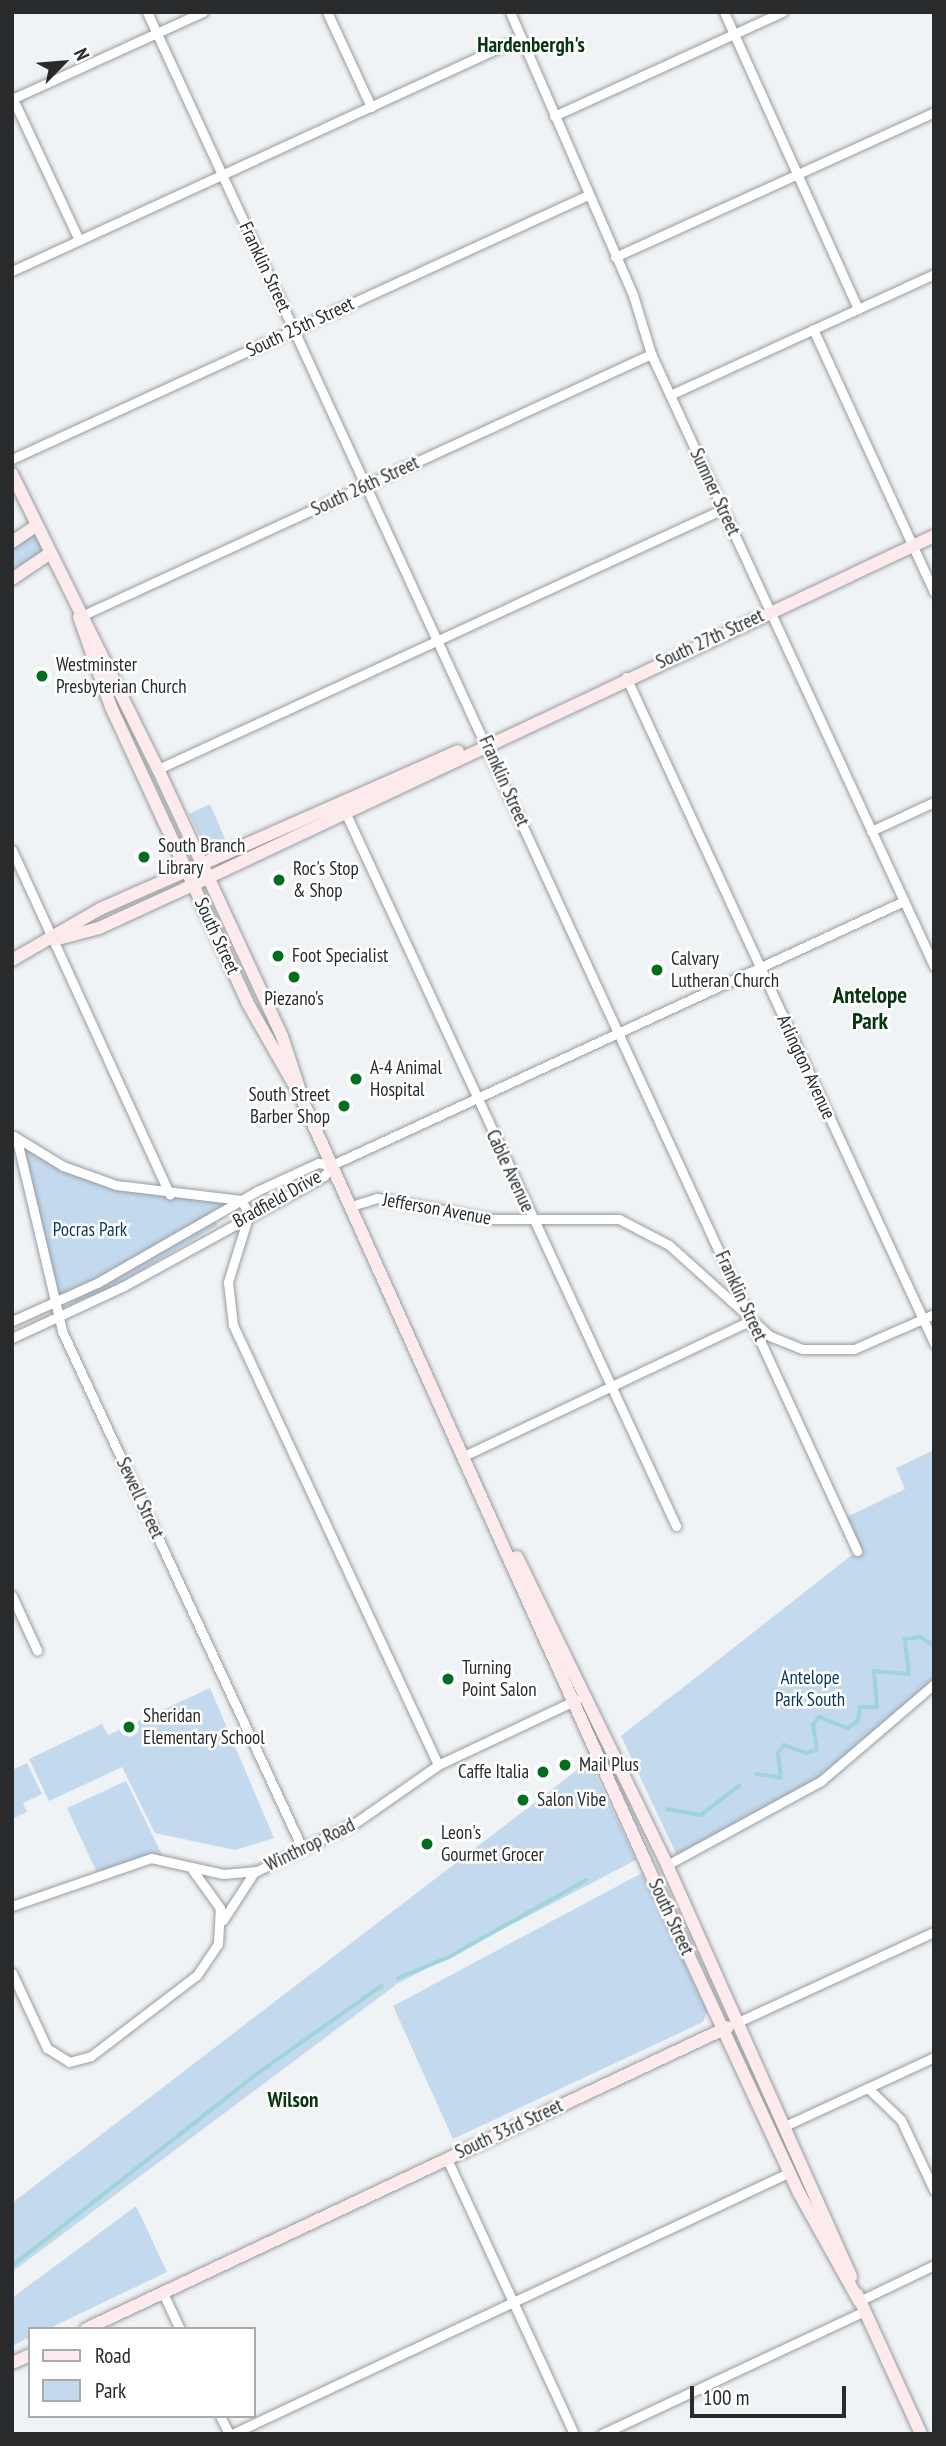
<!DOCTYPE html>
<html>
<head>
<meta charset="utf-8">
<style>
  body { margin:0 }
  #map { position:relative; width:946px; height:2446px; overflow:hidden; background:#eff3f6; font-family:"PT Sans Narrow",sans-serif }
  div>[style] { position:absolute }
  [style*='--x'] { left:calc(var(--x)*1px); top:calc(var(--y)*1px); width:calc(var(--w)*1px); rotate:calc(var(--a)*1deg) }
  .green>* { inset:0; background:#c3d9ee }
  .stream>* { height:3.5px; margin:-1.75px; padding:0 1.75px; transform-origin:1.75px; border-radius:1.75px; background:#9fd5da }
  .roads { filter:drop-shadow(0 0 2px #989c9f) drop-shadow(0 0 2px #989c9f) }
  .minor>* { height:9px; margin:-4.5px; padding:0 4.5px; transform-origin:4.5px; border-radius:4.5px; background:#fff }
  .secondary>* { height:12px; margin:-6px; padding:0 6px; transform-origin:6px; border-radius:6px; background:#fdeaec }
  .dots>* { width:19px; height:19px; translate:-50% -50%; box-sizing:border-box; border:4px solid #fff; border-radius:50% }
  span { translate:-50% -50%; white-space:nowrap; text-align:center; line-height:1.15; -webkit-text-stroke:5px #fff; paint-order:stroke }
  .street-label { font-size:19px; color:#282a2b }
  .poi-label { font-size:19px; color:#282a2b }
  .left { translate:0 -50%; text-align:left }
  .right { translate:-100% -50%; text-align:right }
  .park-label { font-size:19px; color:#04385f }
  .neighbourhood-label { font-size:21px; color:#07350f; font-weight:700 }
  .quarter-label { font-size:23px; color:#07350f; font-weight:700 }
  .frame { position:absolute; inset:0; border:14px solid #282a2b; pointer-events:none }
  .legend { position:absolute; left:28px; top:2327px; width:228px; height:91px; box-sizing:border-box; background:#fff; border:2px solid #a9aaaa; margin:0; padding:9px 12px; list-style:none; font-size:21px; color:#282a2b }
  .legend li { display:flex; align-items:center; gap:14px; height:35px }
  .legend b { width:35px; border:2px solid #a9aaaa }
  .north { position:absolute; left:28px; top:28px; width:70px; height:70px; -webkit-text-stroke:5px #fff; paint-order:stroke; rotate:65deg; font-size:19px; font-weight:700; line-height:28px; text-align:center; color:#282a2b }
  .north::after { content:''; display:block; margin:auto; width:24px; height:32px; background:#282a2b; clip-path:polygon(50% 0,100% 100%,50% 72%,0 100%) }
  .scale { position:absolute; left:690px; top:2386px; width:156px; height:32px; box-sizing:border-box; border:4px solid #282a2b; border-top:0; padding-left:9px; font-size:21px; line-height:24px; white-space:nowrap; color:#282a2b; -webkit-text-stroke:5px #fff; paint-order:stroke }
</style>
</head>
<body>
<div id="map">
  <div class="green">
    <i style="clip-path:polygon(36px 526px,49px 554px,12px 579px,12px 542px)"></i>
    <i style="clip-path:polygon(210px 804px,226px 841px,216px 845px,201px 839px,189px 814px)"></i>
    <i style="clip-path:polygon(20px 1143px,89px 1177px,241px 1200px,54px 1304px)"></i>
    <i style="clip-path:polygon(213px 1220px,218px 1225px,113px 1287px,64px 1307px)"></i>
    <i style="clip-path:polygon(934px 1450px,934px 1684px,798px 1796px,679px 1860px,621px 1736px,857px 1551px,843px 1519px,905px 1489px,896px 1468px)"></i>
    <i style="clip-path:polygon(210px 1688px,274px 1838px,235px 1850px,155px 1833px,122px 1767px,49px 1801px,29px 1759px,102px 1724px,108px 1735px)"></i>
    <i style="clip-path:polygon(589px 1761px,636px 1860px,397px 1984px,12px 2272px,12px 2203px)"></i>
    <i style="clip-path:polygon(27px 1763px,42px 1794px,23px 1803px,27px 1812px,12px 1819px,12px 1770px)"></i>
    <i style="clip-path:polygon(126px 1781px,163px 1857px,98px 1875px,67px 1808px)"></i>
    <i style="clip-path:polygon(642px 1873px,707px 2012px,703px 2022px,453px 2139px,393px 2006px)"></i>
    <i style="clip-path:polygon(136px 2206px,167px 2272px,48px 2329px,30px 2329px,30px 2337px,12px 2346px,12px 2298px)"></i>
  </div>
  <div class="stream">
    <i style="--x:757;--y:1774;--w:24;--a:9"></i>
    <i style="--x:781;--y:1778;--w:25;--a:-97"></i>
    <i style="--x:778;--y:1753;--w:10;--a:-53"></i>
    <i style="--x:784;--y:1745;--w:23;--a:20"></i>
    <i style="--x:806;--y:1753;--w:11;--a:-15"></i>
    <i style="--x:817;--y:1750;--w:25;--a:-99"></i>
    <i style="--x:813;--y:1725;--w:10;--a:-53"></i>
    <i style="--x:819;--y:1717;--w:31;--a:21"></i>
    <i style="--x:848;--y:1728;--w:12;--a:-35"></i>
    <i style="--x:858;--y:1721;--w:14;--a:-82"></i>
    <i style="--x:860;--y:1707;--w:17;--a:0"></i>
    <i style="--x:877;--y:1707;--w:36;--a:-95"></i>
    <i style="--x:874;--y:1671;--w:35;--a:5"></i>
    <i style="--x:909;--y:1674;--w:35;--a:-97"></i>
    <i style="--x:905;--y:1639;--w:16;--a:-7"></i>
    <i style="--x:921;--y:1637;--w:16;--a:35"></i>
    <i style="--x:667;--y:1809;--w:35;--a:10"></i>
    <i style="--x:701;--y:1815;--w:48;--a:-37.3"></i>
    <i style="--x:398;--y:1978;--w:55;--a:-22.4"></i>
    <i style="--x:449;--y:1957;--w:157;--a:-29.3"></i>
    <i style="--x:12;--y:2266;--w:308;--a:-38.1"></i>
    <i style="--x:254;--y:2076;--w:156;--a:-35.3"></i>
  </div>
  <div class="roads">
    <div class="minor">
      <i style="--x:147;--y:12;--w:1695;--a:65.23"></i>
      <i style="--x:327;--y:12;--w:105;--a:65.1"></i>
      <i style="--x:510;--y:12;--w:309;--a:66.5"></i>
      <i style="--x:633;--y:295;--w:62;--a:73"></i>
      <i style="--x:651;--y:354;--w:674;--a:65.18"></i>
      <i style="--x:724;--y:12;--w:326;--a:65.7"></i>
      <i style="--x:12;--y:97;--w:158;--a:64.9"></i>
      <i style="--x:12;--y:99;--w:210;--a:-24.5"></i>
      <i style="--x:554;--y:116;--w:251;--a:-24.5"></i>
      <i style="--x:615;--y:257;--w:350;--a:-24.4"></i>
      <i style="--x:12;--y:271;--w:557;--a:-24.63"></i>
      <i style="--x:813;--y:329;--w:289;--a:65.3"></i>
      <i style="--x:670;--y:395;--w:290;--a:-24.6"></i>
      <i style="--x:12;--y:459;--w:634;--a:-24.62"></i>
      <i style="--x:79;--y:617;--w:630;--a:-24.69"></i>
      <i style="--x:626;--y:677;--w:734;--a:65.18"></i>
      <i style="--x:158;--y:769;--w:622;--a:-24.71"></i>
      <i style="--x:346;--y:814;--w:785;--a:65.13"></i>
      <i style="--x:871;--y:831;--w:69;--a:-24.7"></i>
      <i style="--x:12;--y:850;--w:379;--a:65.4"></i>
      <i style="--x:14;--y:1136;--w:57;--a:31.5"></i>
      <i style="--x:63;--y:1166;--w:56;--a:19.7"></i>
      <i style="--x:116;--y:1185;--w:126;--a:6.8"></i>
      <i style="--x:241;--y:1200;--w:16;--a:60"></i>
      <i style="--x:249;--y:1214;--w:71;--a:107.2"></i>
      <i style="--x:228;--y:1282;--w:43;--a:83.4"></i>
      <i style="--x:233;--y:1325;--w:485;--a:65"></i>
      <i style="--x:17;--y:1140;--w:196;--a:76.7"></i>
      <i style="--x:62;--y:1331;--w:572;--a:65.09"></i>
      <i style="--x:351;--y:1206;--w:27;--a:-17"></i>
      <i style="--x:377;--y:1198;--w:118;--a:10.3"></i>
      <i style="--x:493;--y:1219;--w:126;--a:0"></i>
      <i style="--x:619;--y:1219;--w:56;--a:27.5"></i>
      <i style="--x:669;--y:1245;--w:136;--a:42"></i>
      <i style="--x:770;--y:1336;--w:35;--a:22"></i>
      <i style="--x:803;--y:1349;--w:51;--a:0"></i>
      <i style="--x:854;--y:1349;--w:87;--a:-23.6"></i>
      <i style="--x:12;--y:1321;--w:93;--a:-24.1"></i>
      <i style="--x:97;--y:1283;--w:185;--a:-29.9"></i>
      <i style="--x:257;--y:1191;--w:67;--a:-24.7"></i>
      <i style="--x:318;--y:1163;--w:14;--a:8"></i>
      <i style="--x:12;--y:1338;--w:121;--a:-24.9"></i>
      <i style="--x:122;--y:1287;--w:230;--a:-28.8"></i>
      <i style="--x:324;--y:1176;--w:14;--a:-54"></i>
      <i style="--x:332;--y:1165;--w:630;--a:-24.78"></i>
      <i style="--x:466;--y:1455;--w:316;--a:-25.3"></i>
      <i style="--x:12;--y:1596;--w:60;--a:65.2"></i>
      <i style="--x:667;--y:1865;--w:175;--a:-28.6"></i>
      <i style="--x:821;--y:1781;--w:149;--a:-40.6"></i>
      <i style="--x:12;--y:1906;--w:147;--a:-19.1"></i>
      <i style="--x:151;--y:1858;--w:74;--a:12.5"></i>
      <i style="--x:223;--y:1874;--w:34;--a:-5"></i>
      <i style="--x:257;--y:1871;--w:109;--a:-26.1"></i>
      <i style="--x:355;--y:1823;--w:101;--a:-34.9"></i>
      <i style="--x:438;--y:1765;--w:153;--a:-25.2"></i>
      <i style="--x:223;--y:1920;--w:55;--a:-56.9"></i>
      <i style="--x:12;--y:1973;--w:83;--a:65"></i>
      <i style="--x:47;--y:2048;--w:26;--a:32"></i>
      <i style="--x:69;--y:2062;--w:23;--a:-15"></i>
      <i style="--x:91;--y:2056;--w:133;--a:-37.4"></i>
      <i style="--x:197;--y:1975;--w:37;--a:-56"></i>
      <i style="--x:218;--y:1944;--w:36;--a:-87"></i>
      <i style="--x:220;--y:1908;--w:48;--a:-125.7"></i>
      <i style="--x:738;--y:2022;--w:216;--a:-24.7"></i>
      <i style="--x:868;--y:2088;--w:46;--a:44.1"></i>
      <i style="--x:901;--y:2120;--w:77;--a:64.8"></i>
      <i style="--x:787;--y:2125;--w:162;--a:-24.8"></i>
      <i style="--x:447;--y:2159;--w:303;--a:65.2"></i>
      <i style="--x:163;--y:2293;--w:40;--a:65"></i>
      <i style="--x:859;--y:2301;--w:83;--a:-25.6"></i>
      <i style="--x:220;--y:2416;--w:20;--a:63"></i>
      <i style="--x:232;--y:2434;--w:616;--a:-25.15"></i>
      <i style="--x:602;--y:2434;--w:289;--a:-25.1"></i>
    </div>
    <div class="secondary">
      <i style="--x:12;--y:474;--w:329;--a:63.7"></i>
      <i style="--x:158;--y:769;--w:294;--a:65.1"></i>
      <i style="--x:282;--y:1036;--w:58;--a:71.9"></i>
      <i style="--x:12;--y:542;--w:29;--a:-34"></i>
      <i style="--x:12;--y:579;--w:45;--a:-34"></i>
      <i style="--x:79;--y:617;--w:96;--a:70.4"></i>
      <i style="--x:111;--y:707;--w:325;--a:65.2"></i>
      <i style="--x:247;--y:1002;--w:107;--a:60.3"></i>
      <i style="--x:300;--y:1095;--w:852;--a:65.75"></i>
      <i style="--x:650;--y:1872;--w:354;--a:65.1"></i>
      <i style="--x:799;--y:2193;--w:124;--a:60.9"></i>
      <i style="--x:54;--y:940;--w:47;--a:-14.9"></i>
      <i style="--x:99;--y:928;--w:94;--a:-24.6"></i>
      <i style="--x:184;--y:889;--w:829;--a:-25.2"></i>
      <i style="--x:12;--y:960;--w:102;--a:-30.1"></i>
      <i style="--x:100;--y:909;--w:391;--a:-23.8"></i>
      <i style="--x:517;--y:1557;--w:343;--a:64"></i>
      <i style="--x:667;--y:1865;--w:451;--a:65.9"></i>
      <i style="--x:857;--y:2294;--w:154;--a:65.4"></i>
      <i style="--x:86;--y:2329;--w:709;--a:-25.19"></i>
      <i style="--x:12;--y:2363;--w:20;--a:-24"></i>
    </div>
  </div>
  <div class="dots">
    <i style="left:42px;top:676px;background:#006e1f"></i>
    <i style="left:144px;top:857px;background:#006e1f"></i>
    <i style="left:279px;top:880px;background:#006e1f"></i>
    <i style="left:278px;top:956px;background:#006e1f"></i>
    <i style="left:657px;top:970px;background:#006e1f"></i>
    <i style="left:294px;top:977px;background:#006e1f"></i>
    <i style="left:356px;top:1079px;background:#006e1f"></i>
    <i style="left:344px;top:1106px;background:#006e1f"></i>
    <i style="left:448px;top:1679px;background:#006e1f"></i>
    <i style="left:129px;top:1727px;background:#006e1f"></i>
    <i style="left:565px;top:1765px;background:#006e1f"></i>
    <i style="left:543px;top:1772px;background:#006e1f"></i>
    <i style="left:523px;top:1800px;background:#006e1f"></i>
    <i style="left:427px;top:1844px;background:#006e1f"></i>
  </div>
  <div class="street-label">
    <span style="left:265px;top:267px;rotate:65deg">Franklin Street</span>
    <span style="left:300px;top:327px;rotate:-25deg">South 25th Street</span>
    <span style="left:365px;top:486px;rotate:-25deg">South 26th Street</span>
    <span style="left:715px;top:492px;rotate:65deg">Sumner Street</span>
    <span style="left:710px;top:639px;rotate:-25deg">South 27th Street</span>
    <span style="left:504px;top:781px;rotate:66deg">Franklin Street</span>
    <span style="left:217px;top:936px;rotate:65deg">South Street</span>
    <span style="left:806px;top:1067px;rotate:65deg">Arlington Avenue</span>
    <span style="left:510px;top:1171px;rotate:65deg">Cable Avenue</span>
    <span style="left:277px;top:1199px;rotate:-29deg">Bradfield Drive</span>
    <span style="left:437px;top:1209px;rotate:10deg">Jefferson Avenue</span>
    <span style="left:741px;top:1296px;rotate:65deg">Franklin Street</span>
    <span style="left:140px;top:1498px;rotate:65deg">Sewell Street</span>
    <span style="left:310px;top:1845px;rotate:-26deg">Winthrop Road</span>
    <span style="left:671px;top:1917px;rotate:65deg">South Street</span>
    <span style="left:509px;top:2129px;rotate:-25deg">South 33rd Street</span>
  </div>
  <div class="poi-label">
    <span class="left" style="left:56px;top:676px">Westminster<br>Presbyterian Church</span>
    <span class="left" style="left:158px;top:857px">South Branch<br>Library</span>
    <span class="left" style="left:293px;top:880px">Roc's Stop<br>&amp; Shop</span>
    <span class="left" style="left:292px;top:956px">Foot Specialist</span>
    <span class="left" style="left:671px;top:970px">Calvary<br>Lutheran Church</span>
    <span style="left:294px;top:999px">Piezano's</span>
    <span class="left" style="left:370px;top:1079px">A-4 Animal<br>Hospital</span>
    <span class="right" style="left:330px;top:1106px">South Street<br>Barber Shop</span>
    <span class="left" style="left:462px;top:1679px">Turning<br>Point Salon</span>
    <span class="left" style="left:143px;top:1727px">Sheridan<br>Elementary School</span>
    <span class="left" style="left:579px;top:1765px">Mail Plus</span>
    <span class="right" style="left:529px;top:1772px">Caffe Italia</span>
    <span class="left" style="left:537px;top:1800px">Salon Vibe</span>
    <span class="left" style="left:441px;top:1844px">Leon's<br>Gourmet Grocer</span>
  </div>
  <div class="park-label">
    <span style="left:90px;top:1230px">Pocras Park</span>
    <span style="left:810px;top:1689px">Antelope<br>Park South</span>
  </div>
  <div class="neighbourhood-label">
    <span style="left:531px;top:45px">Hardenbergh's</span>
    <span style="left:293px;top:2100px">Wilson</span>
  </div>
  <div class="quarter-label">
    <span style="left:870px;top:1008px">Antelope<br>Park</span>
  </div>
  <div class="frame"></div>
  <ul class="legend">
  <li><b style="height:9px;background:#fdeaec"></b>Road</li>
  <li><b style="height:19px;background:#c3d9ee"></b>Park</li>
  </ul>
  <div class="north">N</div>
  <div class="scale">100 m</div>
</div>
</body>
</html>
